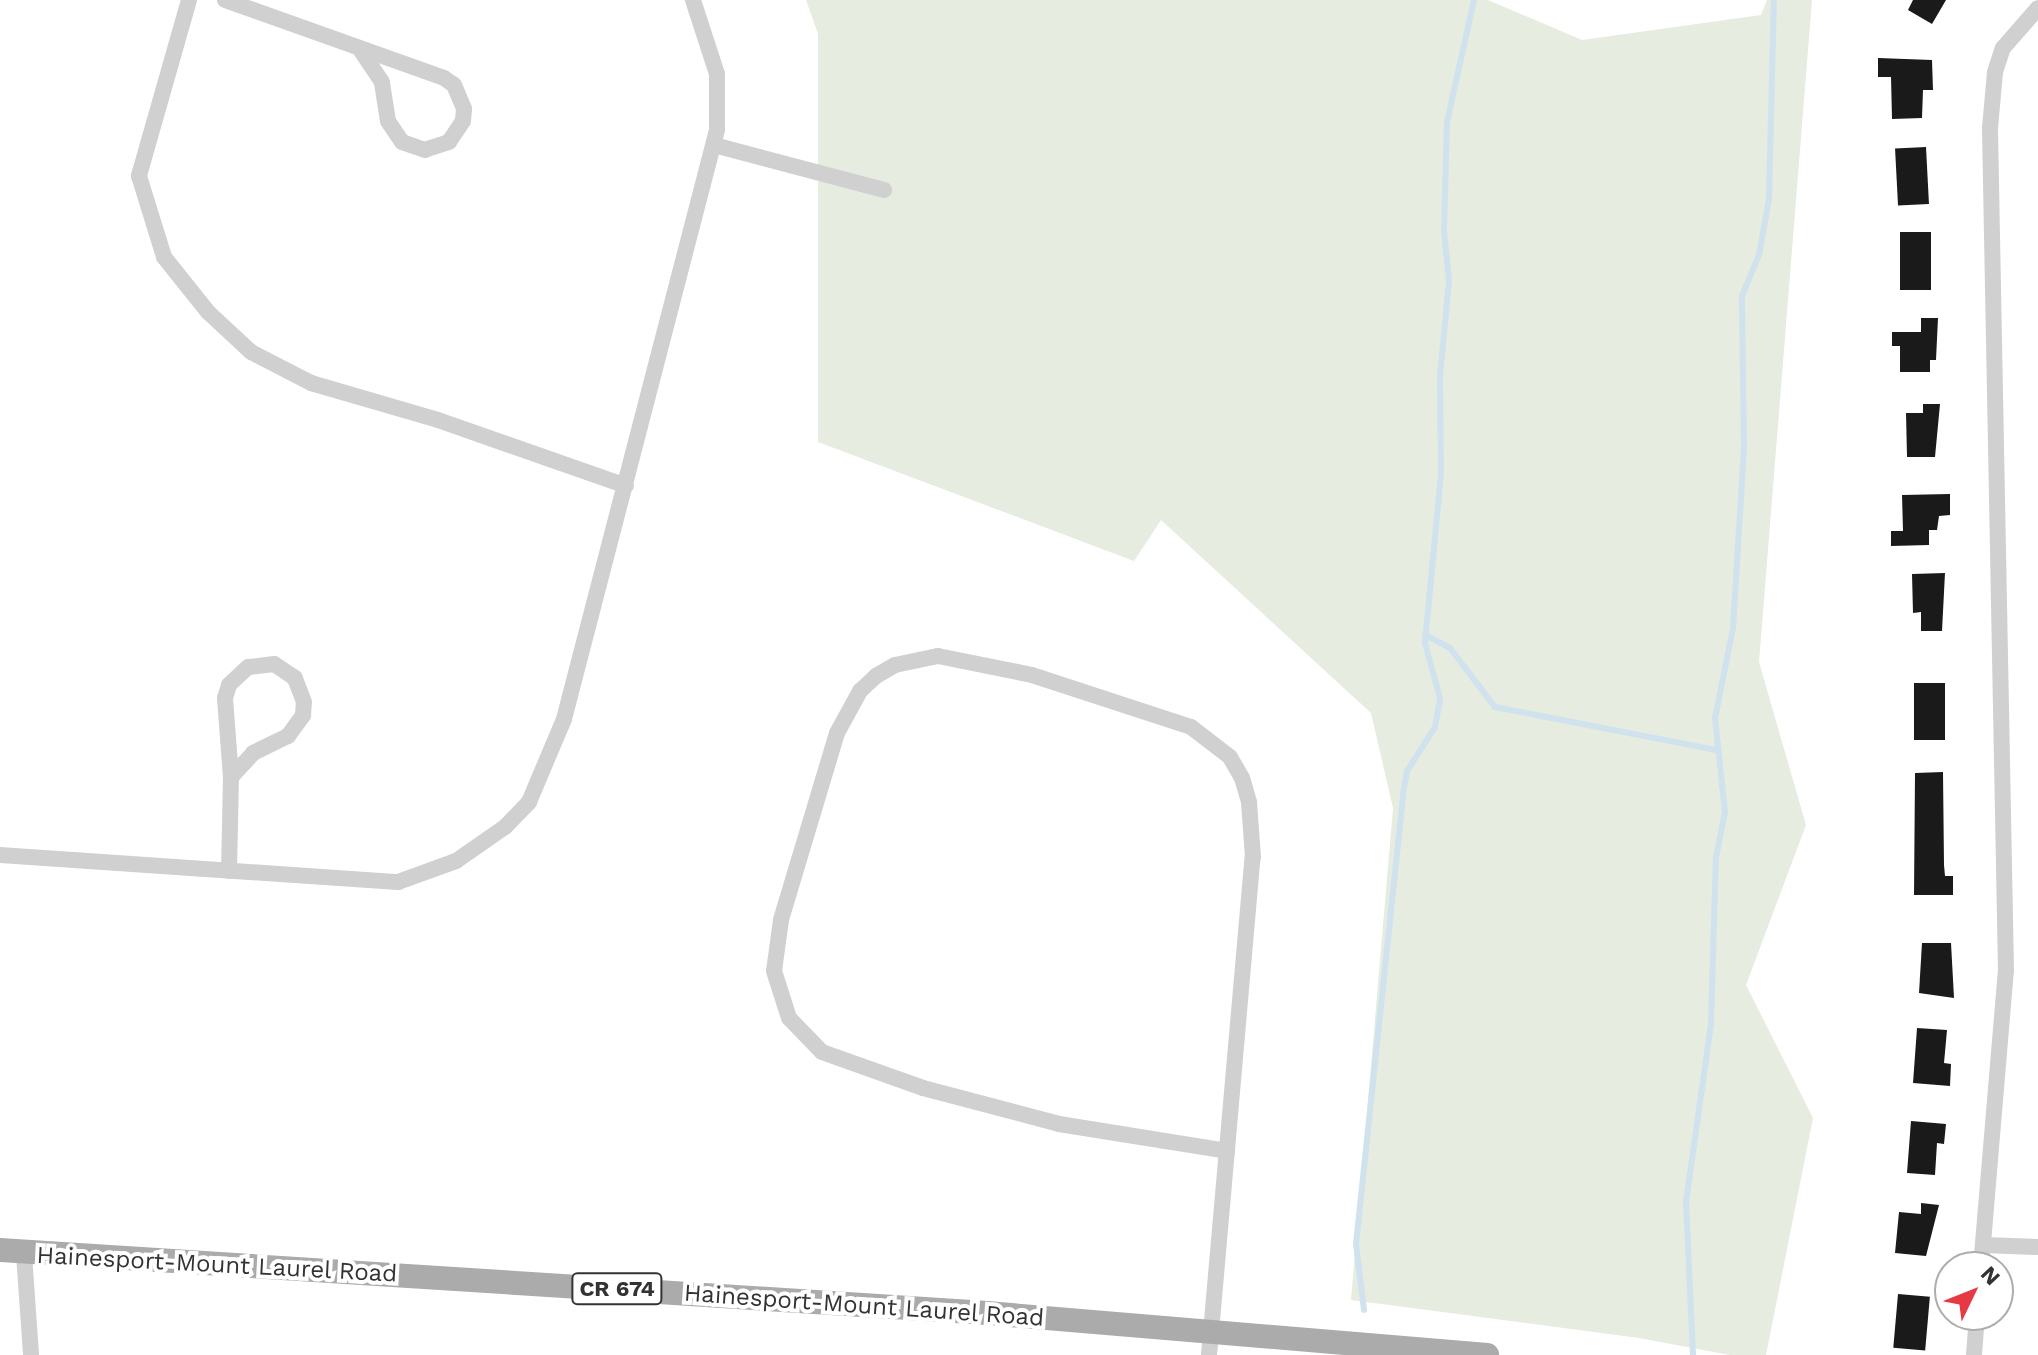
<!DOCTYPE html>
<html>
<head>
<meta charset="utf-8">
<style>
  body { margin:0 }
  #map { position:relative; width:2038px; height:1355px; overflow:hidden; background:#fff; font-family:"Work Sans",sans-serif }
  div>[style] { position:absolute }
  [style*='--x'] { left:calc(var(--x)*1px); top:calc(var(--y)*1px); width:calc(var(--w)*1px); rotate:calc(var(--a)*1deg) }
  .green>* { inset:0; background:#e6ecdf }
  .stream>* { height:6px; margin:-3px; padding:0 3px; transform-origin:3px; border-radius:3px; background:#cfe2ee }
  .building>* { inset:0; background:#1a1a1a; transform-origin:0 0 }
  .minor>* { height:16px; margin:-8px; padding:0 8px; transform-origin:8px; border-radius:8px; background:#d0d0d0 }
  .primary>* { height:24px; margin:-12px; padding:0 12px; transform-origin:12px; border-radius:12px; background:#ababab }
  span { translate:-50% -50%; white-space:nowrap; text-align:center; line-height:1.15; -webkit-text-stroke:8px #fff; paint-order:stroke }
  .shield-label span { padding:2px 6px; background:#fff; border:2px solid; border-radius:6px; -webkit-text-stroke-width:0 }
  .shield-label { font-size:22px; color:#333; font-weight:700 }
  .street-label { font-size:24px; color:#333 }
  .north { position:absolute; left:1934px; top:1251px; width:80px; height:80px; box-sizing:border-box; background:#fff; border:2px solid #adadad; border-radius:50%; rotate:47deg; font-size:22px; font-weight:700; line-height:32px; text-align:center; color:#333 }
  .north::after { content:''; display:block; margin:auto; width:28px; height:36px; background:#e63946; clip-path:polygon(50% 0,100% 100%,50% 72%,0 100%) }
</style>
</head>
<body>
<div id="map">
  <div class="green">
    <i style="clip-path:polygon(806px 0,1488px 0,1582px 40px,1761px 15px,1767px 0,1812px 0,1759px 662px,1806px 825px,1746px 985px,1813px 1118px,1766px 1355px,1730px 1355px,1639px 1338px,1351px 1300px,1393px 808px,1371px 713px,1161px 520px,1134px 561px,818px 442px,818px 34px)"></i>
  </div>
  <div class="stream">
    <i style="--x:1425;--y:635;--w:28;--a:27"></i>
    <i style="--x:1450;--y:648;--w:74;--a:52.7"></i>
    <i style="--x:1495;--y:707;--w:226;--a:11"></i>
    <i style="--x:1364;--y:1310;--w:66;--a:-96.9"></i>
    <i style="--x:1356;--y:1244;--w:452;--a:-84"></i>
    <i style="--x:1403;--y:794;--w:23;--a:-80"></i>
    <i style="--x:1407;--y:771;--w:52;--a:-57.5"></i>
    <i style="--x:1435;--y:727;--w:29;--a:-80"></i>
    <i style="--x:1440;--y:698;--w:57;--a:-105.3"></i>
    <i style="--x:1425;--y:643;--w:169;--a:-84.6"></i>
    <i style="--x:1441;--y:475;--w:99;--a:-90.6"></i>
    <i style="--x:1440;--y:376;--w:95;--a:-84.6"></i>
    <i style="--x:1449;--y:281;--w:51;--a:-95.6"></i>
    <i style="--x:1444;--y:230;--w:108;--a:-88.4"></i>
    <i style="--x:1447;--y:122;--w:125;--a:-77.5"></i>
    <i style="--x:1693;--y:1355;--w:153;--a:-92.6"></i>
    <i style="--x:1686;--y:1202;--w:181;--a:-82"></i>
    <i style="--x:1711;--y:1023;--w:166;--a:-88.3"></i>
    <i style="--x:1716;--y:857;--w:46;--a:-78.7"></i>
    <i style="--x:1725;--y:812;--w:95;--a:-96.1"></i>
    <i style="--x:1715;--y:718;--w:92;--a:-78.7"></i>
    <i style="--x:1733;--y:628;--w:180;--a:-86.5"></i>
    <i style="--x:1744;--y:448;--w:152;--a:-90.8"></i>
    <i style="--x:1742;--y:296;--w:44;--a:-67.5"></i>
    <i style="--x:1759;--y:255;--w:57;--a:-79.9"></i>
    <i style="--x:1769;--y:199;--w:199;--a:-88.6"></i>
  </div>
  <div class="building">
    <i style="clip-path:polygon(1913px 0,1946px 0,1932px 24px,1908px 10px)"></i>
    <i style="clip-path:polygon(1878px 58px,1932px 60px,1933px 90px,1923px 90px,1922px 118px,1892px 119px,1891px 77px,1878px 77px)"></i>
    <i style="left:1926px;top:147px;width:57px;height:31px;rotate:87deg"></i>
    <i style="left:1900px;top:232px;width:31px;height:58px"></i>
    <i style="clip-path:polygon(1921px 318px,1938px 318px,1936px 360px,1930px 360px,1930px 372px,1900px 372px,1900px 346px,1892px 346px,1892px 332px,1921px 332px)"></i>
    <i style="clip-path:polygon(1923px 404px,1940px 404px,1935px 457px,1907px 457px,1906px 413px,1923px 413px)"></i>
    <i style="clip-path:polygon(1950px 494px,1950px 515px,1939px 516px,1937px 530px,1929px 530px,1929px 545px,1891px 546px,1891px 531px,1903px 531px,1902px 495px)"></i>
    <i style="clip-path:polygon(1945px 573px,1942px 631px,1921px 631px,1921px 612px,1913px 613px,1912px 574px)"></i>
    <i style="left:1914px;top:683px;width:31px;height:57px"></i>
    <i style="clip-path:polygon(1943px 772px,1944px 865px,1945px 876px,1953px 876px,1953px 895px,1914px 895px,1915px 773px)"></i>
    <i style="clip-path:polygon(1922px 943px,1951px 943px,1954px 998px,1919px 993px)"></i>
    <i style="clip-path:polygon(1917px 1028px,1947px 1030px,1944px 1063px,1951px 1064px,1950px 1086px,1913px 1083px)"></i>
    <i style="clip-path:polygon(1911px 1121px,1946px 1124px,1944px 1144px,1937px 1143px,1935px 1175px,1907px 1173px)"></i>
    <i style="clip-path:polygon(1921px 1203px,1939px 1205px,1926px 1256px,1895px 1253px,1899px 1212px,1921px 1214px)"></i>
    <i style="left:1898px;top:1294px;width:32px;height:54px;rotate:5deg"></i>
  </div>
  <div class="minor">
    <i style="--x:189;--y:0;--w:183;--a:105.9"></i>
    <i style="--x:139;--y:176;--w:85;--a:72.8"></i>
    <i style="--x:164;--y:257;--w:70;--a:51.3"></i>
    <i style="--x:208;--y:312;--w:59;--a:42.9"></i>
    <i style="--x:251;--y:352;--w:68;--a:27.3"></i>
    <i style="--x:311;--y:383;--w:132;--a:16.2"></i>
    <i style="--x:438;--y:420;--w:199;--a:19.3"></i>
    <i style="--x:225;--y:0;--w:232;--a:19.6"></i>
    <i style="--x:444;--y:78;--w:12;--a:35"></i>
    <i style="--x:454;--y:85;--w:26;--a:67"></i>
    <i style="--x:464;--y:109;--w:12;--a:95"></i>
    <i style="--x:463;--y:121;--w:25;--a:124"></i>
    <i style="--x:449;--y:142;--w:25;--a:162"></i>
    <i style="--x:425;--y:150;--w:24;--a:-161"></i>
    <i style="--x:402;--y:142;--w:25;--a:-124"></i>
    <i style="--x:388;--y:121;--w:39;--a:-99"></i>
    <i style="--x:382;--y:82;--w:37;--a:-124"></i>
    <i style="--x:714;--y:145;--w:176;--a:14.8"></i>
    <i style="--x:0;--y:855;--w:399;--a:3.9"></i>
    <i style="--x:398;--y:882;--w:62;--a:-19.9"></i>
    <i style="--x:456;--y:861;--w:60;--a:-34.8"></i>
    <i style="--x:505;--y:827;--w:35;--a:-46"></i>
    <i style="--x:529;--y:802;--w:90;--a:-67.1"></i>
    <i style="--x:564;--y:719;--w:609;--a:-75.44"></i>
    <i style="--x:717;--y:130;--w:56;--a:-90"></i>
    <i style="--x:717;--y:74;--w:78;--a:-108"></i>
    <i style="--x:229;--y:871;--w:94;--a:-88.8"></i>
    <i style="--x:231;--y:777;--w:33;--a:-47"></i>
    <i style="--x:253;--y:753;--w:39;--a:-26"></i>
    <i style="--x:288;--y:736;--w:26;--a:-54"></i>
    <i style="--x:303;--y:715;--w:13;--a:-86"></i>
    <i style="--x:304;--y:702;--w:26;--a:-111"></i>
    <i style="--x:295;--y:678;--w:25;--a:-146"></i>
    <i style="--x:274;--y:664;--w:26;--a:173"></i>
    <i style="--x:248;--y:667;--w:26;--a:137"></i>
    <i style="--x:229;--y:685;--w:14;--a:107"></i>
    <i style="--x:225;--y:698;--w:79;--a:85.7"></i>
    <i style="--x:1983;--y:1245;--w:55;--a:2.1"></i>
    <i style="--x:24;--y:1254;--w:101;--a:86"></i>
    <i style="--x:1981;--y:1267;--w:297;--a:-85.2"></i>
    <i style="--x:2006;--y:971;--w:843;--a:-91.09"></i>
    <i style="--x:1990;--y:128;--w:56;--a:-84.9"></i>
    <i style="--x:1995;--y:72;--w:25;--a:-72"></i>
    <i style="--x:2003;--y:48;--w:53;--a:-48.8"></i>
    <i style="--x:1209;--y:1355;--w:500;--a:-85"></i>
    <i style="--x:1253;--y:857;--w:55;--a:-94.2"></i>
    <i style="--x:1249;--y:802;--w:25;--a:-106"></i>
    <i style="--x:1242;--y:778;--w:24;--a:-120"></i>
    <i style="--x:1230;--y:757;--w:49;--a:-142.4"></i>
    <i style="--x:1191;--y:727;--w:167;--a:-161.9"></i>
    <i style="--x:1032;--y:675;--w:96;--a:-168.6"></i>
    <i style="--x:938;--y:656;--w:44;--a:168.2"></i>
    <i style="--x:895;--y:665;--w:22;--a:150"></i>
    <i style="--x:876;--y:676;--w:22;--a:137"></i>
    <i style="--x:860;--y:691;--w:48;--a:118.7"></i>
    <i style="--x:837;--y:733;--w:195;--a:106.7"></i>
    <i style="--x:781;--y:920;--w:51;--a:97.8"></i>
    <i style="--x:774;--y:971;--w:49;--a:72.3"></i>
    <i style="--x:789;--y:1018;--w:47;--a:45.9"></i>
    <i style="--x:822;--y:1052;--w:107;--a:19.6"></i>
    <i style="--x:923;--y:1088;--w:141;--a:14.8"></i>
    <i style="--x:1059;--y:1124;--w:170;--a:9.1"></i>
    <i style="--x:1974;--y:1355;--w:40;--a:-85.7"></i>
  </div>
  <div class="primary">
    <i style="--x:0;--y:1250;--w:989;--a:3.65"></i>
    <i style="--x:987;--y:1313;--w:502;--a:4.8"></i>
  </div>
  <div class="shield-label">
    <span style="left:617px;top:1289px">CR 674</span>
  </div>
  <div class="street-label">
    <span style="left:217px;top:1265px;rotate:3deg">Hainesport-Mount Laurel Road</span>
    <span style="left:864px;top:1306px;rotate:4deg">Hainesport-Mount Laurel Road</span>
  </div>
  <div class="north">N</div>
</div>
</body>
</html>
